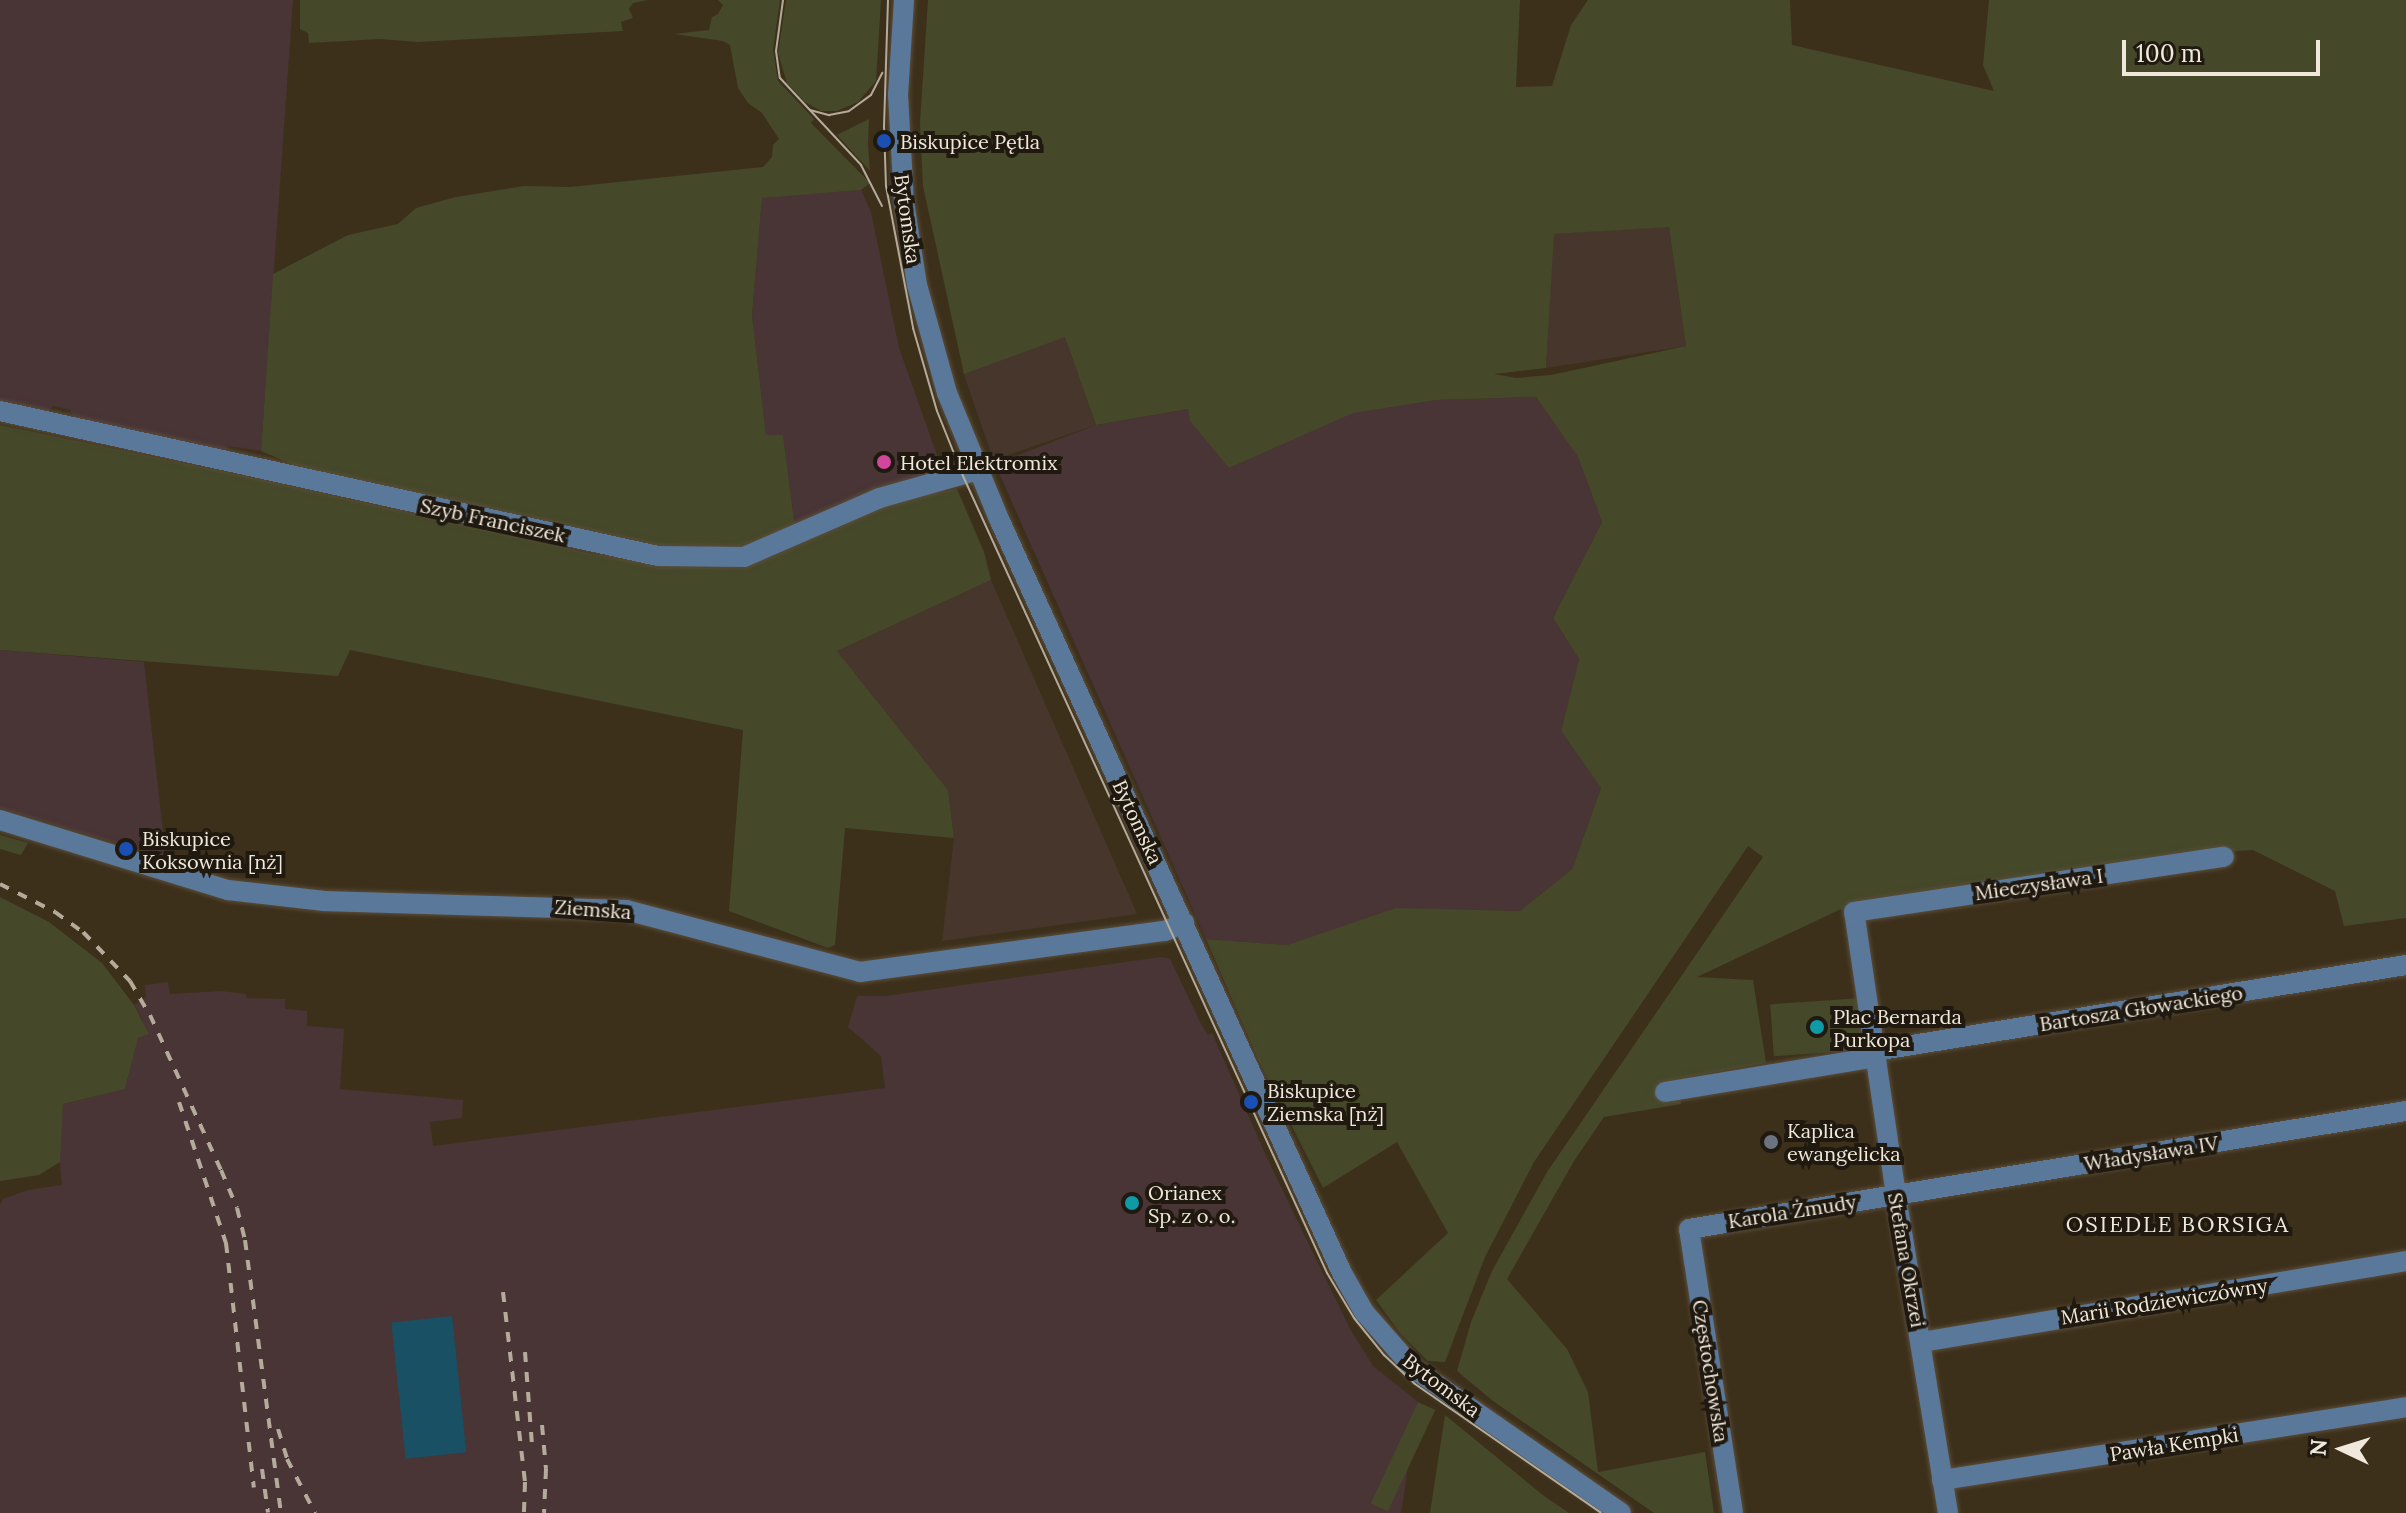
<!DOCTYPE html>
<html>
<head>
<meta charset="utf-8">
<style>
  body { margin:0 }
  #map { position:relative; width:2406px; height:1513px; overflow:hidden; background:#3d301b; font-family:Lora,serif }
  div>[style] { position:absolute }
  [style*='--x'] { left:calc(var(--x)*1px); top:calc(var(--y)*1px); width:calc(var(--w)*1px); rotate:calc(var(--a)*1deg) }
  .commercial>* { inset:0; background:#47362c; transform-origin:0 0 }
  .industrial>* { inset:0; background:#493436 }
  .green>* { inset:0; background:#454829; transform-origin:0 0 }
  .water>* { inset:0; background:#1a5063; transform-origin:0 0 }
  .roads { filter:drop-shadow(0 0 2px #5a4d3a) drop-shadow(0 0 2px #5a4d3a) }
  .minor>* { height:20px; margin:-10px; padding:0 10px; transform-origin:10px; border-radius:10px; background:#5a799a }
  .tram>* { height:2px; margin:-1px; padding:0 1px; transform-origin:1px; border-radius:1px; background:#b4ab9b }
  .rail>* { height:4px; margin-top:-2px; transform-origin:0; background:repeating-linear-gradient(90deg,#b4ab9b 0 10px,transparent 0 20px) }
  .dots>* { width:22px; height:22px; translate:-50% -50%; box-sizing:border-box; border:4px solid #1f1910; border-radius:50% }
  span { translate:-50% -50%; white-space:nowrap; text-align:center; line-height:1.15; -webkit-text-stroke:8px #1f1910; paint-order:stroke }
  .poi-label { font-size:20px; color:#f0e8db }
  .left { translate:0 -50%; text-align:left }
  .street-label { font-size:20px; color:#f0e8db }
  .neighbourhood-label { font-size:22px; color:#f0e8db; letter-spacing:2px }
  .north { position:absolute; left:2302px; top:1409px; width:80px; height:80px; -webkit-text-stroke:6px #1f1910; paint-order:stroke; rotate:274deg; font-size:22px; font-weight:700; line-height:32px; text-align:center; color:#f0e8db }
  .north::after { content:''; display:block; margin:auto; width:28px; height:36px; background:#f0e8db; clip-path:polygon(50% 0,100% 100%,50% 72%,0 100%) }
  .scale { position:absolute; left:2122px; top:40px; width:198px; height:36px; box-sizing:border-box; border:4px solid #f0e8db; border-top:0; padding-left:10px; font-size:24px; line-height:28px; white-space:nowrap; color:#f0e8db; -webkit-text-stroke:6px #1f1910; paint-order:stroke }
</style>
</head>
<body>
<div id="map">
  <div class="commercial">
    <i style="clip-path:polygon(1669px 226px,1686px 346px,1546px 368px,1553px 234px)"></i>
    <i style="left:1065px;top:336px;width:94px;height:108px;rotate:71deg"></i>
    <i style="clip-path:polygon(991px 580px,1137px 914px,942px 941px,954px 838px,948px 790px,837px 651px)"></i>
  </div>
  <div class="industrial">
    <i style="clip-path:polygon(0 0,293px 0,261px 451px,228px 446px,225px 454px,74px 420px,70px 410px,53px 406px,45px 415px,0 404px)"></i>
    <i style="clip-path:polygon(861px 190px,871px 212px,899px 348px,942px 469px,842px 502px,795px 528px,783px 436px,766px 435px,752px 315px,762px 197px)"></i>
    <i style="clip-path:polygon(1536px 397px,1578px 457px,1602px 522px,1553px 618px,1579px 659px,1561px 731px,1601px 788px,1572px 869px,1520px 911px,1396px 909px,1287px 945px,1206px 939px,995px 464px,1096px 425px,1188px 409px,1229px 468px,1353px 412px,1437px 400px)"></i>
    <i style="clip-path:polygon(0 650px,144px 662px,166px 858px,0 808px)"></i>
    <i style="clip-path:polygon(1161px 957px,1170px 959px,1201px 1024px,1208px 1035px,1212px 1033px,1267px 1158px,1350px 1329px,1373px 1366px,1418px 1402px,1401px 1513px,0 1513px,0 1205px,3px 1199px,28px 1190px,62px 1185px,58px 1145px,63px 1104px,125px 1089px,142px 1018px,134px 1005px,146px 997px,145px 985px,168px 982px,170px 994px,221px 991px,246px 994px,246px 998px,285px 999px,285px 1009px,307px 1011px,307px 1026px,344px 1029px,340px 1089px,463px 1100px,462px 1118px,430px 1122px,433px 1146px,885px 1088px,881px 1056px,848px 1027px,857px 996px,886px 996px)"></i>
  </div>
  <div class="green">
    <i style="clip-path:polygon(300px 0,648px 0,633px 3px,629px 9px,633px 18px,621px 22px,623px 31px,418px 42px,380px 39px,309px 43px,308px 33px,300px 29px)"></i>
    <i style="clip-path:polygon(718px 0,780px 0,773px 50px,778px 81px,814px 119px,811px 123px,870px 183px,861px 190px,762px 198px,752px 315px,766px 435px,783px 435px,795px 528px,758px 546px,713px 550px,630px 545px,320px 476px,261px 451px,273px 274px,348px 235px,398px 224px,416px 208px,456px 197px,524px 186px,570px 187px,763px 167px,772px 157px,773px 145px,779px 139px,762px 113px,748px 103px,738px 88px,730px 45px,723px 41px,674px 34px,709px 30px,712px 17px,718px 14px,723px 5px)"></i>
    <i style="clip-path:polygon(786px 0,881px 0,876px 81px,858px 102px,837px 111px,821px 111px,805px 102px,787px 83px,778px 53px)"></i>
    <i style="clip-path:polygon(evenodd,928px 0,1520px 0,1516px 87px,1552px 86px,1571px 25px,1588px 0,1790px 0,1792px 45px,1994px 91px,1983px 65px,1989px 0,2406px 0,2406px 918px,2344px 926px,2335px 891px,2253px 850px,2221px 852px,1839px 910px,1697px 977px,1753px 980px,1766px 1063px,1678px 1079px,1681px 1104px,1604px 1117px,1574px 1161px,1507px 1279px,1567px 1349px,1588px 1392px,1598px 1472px,1705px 1452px,1714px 1513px,1654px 1513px,1493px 1401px,1457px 1371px,1471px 1322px,1492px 1271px,1547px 1172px,1763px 857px,1748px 846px,1534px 1162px,1485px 1257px,1445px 1362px,1428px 1361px,1400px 1333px,1376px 1300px,1448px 1233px,1397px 1142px,1323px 1188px,1259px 1061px,1206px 939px,1287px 945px,1396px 908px,1520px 911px,1572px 869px,1601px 788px,1561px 731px,1579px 659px,1553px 618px,1602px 522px,1578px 457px,1536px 397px,1437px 400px,1353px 413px,1229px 468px,1190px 421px,1188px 409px,1096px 425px,1065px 337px,964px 374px,923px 186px,920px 123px,928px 0,1669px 227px,1686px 346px,1551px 375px,1516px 378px,1494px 374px,1546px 368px,1554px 234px,1669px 227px)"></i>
    <i style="clip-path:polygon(869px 119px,868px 145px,870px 171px,837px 135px)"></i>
    <i style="clip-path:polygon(0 425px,250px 477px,592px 554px,666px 563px,723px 566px,766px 559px,906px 497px,957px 489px,984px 552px,991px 580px,837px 651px,948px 790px,954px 838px,845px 828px,835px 945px,828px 948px,729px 911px,743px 730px,350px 650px,338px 676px,0 650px)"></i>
    <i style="clip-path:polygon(0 835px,28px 843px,21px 855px,0 849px)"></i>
    <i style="clip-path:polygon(0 897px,49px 922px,102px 963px,134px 1005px,149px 1034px,138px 1038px,125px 1089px,63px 1104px,60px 1162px,39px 1175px,0 1181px)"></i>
    <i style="left:1862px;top:998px;width:52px;height:92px;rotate:86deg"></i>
    <i style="left:1418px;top:1402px;width:19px;height:112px;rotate:25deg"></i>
    <i style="clip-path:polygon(1445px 1415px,1544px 1496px,1569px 1513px,1430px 1513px)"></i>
  </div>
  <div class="water">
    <i style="left:452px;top:1316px;width:137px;height:61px;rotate:84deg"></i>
  </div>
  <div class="roads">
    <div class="minor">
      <i style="--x:904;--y:0;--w:95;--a:93.6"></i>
      <i style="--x:898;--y:95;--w:107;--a:86.8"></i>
      <i style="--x:904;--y:202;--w:84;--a:81.1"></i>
      <i style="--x:917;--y:285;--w:112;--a:74.5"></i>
      <i style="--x:947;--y:393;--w:136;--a:67.6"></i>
      <i style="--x:999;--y:519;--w:828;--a:65.54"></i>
      <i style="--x:1342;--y:1273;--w:45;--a:60.6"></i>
      <i style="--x:1364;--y:1312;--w:76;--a:48.7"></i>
      <i style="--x:1414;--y:1369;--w:252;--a:34.8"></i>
      <i style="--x:0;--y:411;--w:674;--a:12.43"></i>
      <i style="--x:658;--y:556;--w:86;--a:0.7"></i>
      <i style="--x:744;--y:557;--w:148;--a:-23.5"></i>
      <i style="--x:880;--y:498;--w:102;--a:-15.9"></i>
      <i style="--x:0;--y:820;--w:239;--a:17.1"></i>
      <i style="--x:228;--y:890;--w:97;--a:6.5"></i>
      <i style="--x:324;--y:901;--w:302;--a:1.7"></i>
      <i style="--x:626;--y:910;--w:242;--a:14.8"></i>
      <i style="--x:860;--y:972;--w:308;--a:-7.7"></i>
      <i style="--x:1165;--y:931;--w:21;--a:-23"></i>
      <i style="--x:1875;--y:1051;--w:538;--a:-9.2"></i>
      <i style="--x:1665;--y:1092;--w:214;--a:-9.4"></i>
      <i style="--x:1922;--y:1342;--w:491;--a:-9.5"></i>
      <i style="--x:1942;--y:1480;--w:470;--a:-8.9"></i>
      <i style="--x:1733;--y:1513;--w:287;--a:-98.8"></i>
      <i style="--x:1689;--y:1229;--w:727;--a:-9.35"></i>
      <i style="--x:1948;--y:1513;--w:322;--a:-99.3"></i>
      <i style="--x:1896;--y:1195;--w:286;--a:-98.4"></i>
      <i style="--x:1854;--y:912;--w:374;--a:-8.5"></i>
    </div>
  </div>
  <div class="tram">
    <i style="--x:783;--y:0;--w:51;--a:97.8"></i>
    <i style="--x:776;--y:51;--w:27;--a:82"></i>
    <i style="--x:780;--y:78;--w:119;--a:47"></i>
    <i style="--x:861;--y:165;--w:46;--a:62.9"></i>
    <i style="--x:888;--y:0;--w:126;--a:91.8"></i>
    <i style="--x:884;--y:126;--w:60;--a:88.1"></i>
    <i style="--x:886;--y:186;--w:145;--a:79.2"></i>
    <i style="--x:913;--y:328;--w:86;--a:73.9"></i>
    <i style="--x:937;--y:411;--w:70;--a:68.2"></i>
    <i style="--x:963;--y:476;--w:876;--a:65.45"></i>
    <i style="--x:1327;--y:1273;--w:52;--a:59"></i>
    <i style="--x:1354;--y:1318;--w:48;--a:51"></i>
    <i style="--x:1384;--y:1355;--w:42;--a:43.1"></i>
    <i style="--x:1415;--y:1384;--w:226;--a:34.7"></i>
    <i style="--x:810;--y:110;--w:20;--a:15"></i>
    <i style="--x:829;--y:115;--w:20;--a:-11"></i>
    <i style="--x:849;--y:111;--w:27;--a:-36"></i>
    <i style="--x:871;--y:95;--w:25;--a:-63"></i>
  </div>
  <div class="rail">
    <i style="--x:0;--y:884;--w:62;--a:27"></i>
    <i style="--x:55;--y:912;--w:34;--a:36"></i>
    <i style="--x:83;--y:932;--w:68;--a:46.2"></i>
    <i style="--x:130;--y:981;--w:39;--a:60"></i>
    <i style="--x:150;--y:1015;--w:170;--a:65.4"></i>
    <i style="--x:221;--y:1170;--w:41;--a:67.2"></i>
    <i style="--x:237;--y:1208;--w:33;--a:76"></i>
    <i style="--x:245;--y:1240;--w:275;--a:82.5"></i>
    <i style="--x:179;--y:1102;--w:149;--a:71.6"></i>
    <i style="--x:226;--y:1243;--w:246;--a:83.5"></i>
    <i style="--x:503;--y:1292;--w:191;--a:83.4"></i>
    <i style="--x:525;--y:1482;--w:31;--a:92"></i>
    <i style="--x:525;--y:1352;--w:93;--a:85.7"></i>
    <i style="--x:542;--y:1425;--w:44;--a:84.8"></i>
    <i style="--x:546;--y:1469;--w:44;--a:92.6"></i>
    <i style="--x:278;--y:1429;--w:31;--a:73"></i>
    <i style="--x:287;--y:1459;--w:61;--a:62.6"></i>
    <i style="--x:262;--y:1469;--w:44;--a:82.2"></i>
  </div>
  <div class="dots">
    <i style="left:884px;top:141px;background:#1a4fb4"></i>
    <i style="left:884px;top:462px;background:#d1479c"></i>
    <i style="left:126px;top:849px;background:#1a4fb4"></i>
    <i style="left:1817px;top:1027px;background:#0f9aa8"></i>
    <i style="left:1251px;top:1102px;background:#1a4fb4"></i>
    <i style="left:1771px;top:1142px;background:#6b7280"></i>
    <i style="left:1132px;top:1203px;background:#0f9aa8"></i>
  </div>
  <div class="poi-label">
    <span class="left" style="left:900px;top:141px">Biskupice Pętla</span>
    <span class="left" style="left:900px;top:462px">Hotel Elektromix</span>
    <span class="left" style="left:142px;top:850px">Biskupice<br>Koksownia [nż]</span>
    <span class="left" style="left:1833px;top:1028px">Plac Bernarda<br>Purkopa</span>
    <span class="left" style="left:1267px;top:1102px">Biskupice<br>Ziemska [nż]</span>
    <span class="left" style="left:1787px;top:1142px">Kaplica<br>ewangelicka</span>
    <span class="left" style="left:1148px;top:1204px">Orianex<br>Sp. z o. o.</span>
  </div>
  <div class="street-label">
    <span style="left:908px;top:219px;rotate:82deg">Bytomska</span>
    <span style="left:493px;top:520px;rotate:12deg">Szyb Franciszek</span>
    <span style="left:1138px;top:822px;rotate:65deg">Bytomska</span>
    <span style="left:2039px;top:884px;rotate:-8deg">Mieczysława I</span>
    <span style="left:593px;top:909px;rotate:4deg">Ziemska</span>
    <span style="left:2141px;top:1008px;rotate:-9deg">Bartosza Głowackiego</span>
    <span style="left:2151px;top:1153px;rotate:-9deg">Władysława IV</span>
    <span style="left:1792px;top:1211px;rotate:-9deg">Karola Żmudy</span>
    <span style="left:1907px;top:1260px;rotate:80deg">Stefana Okrzei</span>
    <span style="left:2164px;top:1301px;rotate:-9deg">Marii Rodziewiczówny</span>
    <span style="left:1711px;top:1371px;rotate:81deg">Częstochowska</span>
    <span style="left:1442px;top:1385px;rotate:37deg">Bytomska</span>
    <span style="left:2174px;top:1444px;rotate:-9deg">Pawła Kempki</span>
  </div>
  <div class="neighbourhood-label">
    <span style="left:2178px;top:1225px">OSIEDLE BORSIGA</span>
  </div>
  <div class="north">N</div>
  <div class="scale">100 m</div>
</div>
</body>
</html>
